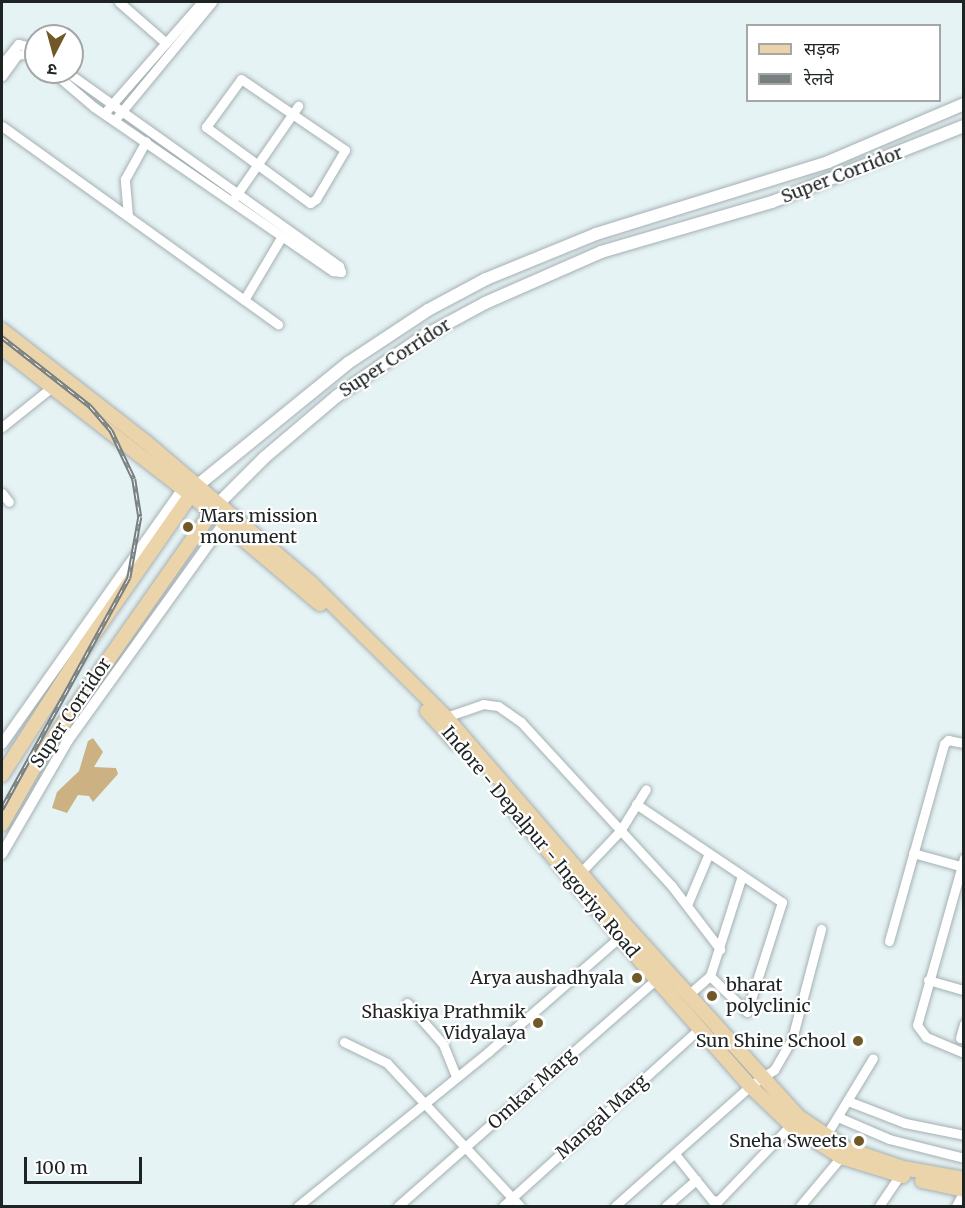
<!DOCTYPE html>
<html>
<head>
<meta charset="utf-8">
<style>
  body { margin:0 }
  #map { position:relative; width:965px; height:1208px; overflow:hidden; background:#e6f3f5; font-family:Merriweather,"Noto Sans Devanagari",serif }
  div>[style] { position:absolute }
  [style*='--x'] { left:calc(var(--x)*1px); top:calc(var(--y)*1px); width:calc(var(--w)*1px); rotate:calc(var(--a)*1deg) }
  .forest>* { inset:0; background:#ccb183 }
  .roads { filter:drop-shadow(0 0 2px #a5b0b3) drop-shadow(0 0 2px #a5b0b3) }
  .minor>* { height:9px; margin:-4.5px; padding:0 4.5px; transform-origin:4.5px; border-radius:4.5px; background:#fff }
  .tertiary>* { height:10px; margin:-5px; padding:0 5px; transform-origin:5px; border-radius:5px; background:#fff }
  .secondary>* { height:12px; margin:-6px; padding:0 6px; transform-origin:6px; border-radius:6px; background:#fff }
  .primary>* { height:14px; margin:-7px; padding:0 7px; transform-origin:7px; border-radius:7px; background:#ecd4aa }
  .rail>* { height:4.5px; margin-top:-2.25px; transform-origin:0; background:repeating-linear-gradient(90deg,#fff 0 7px,#777f80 0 14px); box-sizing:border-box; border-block:2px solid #777f80 }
  .dots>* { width:16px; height:16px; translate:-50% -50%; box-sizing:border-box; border:3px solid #fff; border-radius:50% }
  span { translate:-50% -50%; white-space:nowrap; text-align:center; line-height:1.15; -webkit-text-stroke:4.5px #fff; paint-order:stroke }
  .street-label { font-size:18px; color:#1e2323 }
  .poi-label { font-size:18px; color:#1e2323 }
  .left { translate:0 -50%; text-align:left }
  .right { translate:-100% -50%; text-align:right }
  .frame { position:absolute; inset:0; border:3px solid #1e2323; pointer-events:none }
  .legend { position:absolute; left:746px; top:24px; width:195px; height:78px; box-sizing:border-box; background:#fff; border:2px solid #a5a7a7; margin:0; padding:8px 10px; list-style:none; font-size:18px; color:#1e2323 }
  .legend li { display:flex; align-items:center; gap:12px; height:30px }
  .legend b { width:30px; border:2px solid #a5a7a7 }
  .north { position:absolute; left:24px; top:24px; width:60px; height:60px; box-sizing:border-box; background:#fff; border:2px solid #a5a7a7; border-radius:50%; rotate:186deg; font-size:16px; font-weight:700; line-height:24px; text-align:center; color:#1e2323 }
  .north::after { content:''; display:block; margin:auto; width:21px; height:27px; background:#715829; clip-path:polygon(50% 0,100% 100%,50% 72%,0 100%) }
  .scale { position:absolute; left:24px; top:1157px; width:118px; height:27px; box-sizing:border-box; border:3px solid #1e2323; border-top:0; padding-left:8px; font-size:18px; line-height:21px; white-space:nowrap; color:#1e2323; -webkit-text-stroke:4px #fff; paint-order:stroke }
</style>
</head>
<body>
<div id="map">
  <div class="forest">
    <i style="clip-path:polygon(93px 738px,103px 752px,94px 767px,116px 768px,118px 774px,93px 802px,89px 796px,78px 795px,67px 813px,52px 808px,57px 792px,79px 771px,88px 741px)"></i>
  </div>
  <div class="roads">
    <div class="minor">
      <i style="--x:119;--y:2;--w:62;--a:41.1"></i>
      <i style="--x:2;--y:64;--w:26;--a:-51"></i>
      <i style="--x:18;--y:44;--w:18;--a:13"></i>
      <i style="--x:53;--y:72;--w:54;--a:40.5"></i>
      <i style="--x:94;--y:107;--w:290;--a:34.5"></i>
      <i style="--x:333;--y:271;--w:8;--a:7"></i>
      <i style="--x:341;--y:272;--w:6;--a:-108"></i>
      <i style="--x:339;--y:266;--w:334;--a:-144.5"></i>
      <i style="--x:2;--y:76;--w:26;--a:-54"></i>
      <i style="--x:17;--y:55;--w:12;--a:-9"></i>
      <i style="--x:29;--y:53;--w:8;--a:30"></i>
      <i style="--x:241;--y:79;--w:126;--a:34.3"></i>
      <i style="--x:345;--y:150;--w:57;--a:120.6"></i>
      <i style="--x:316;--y:199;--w:7;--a:146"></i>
      <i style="--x:310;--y:203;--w:129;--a:-143.8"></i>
      <i style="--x:206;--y:127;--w:59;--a:-53.9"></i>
      <i style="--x:107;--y:110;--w:144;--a:-48.7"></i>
      <i style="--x:118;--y:116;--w:148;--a:-50.5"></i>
      <i style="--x:2;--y:126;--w:340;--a:35.7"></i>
      <i style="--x:235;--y:197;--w:111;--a:-55.3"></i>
      <i style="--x:128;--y:216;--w:37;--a:-95"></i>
      <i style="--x:125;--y:179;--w:43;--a:-61.1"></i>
      <i style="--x:244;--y:300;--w:74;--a:-59.3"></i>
      <i style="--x:2;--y:427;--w:64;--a:-38.7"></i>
      <i style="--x:2;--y:493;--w:11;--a:52"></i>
      <i style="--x:446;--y:717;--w:39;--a:-19"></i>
      <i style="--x:483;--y:704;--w:15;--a:8"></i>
      <i style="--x:498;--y:706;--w:28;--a:35"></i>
      <i style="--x:521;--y:722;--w:222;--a:47.4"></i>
      <i style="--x:671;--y:885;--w:81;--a:52.6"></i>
      <i style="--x:636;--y:804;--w:176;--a:33.9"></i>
      <i style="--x:782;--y:902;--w:115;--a:107.7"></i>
      <i style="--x:747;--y:1012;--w:52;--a:-135.8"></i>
      <i style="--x:913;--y:853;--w:53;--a:15.4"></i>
      <i style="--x:964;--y:858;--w:173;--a:105.7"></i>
      <i style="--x:917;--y:1025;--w:15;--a:53"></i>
      <i style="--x:926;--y:1037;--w:41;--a:22.8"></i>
      <i style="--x:581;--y:872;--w:57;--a:-46.4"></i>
      <i style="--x:620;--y:831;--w:49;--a:-58.2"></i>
      <i style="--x:687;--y:905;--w:56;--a:-67.1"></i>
      <i style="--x:889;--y:941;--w:205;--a:-74.4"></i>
      <i style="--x:944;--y:744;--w:6;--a:-45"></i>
      <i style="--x:948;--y:740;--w:16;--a:11"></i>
      <i style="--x:928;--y:980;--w:37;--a:16"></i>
      <i style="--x:688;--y:995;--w:29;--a:-41"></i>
      <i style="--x:710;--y:976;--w:105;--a:-72.3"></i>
      <i style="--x:407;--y:1003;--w:55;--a:48.7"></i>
      <i style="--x:443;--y:1044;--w:35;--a:68"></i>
      <i style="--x:960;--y:1038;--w:15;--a:-74"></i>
      <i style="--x:344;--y:1042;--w:48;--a:26"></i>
      <i style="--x:387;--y:1063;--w:195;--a:47.1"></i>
      <i style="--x:848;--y:1101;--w:61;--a:21.1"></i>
      <i style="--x:905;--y:1123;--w:60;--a:11.5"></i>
      <i style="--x:838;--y:1117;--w:56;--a:23.3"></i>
      <i style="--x:889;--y:1139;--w:77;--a:14.2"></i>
      <i style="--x:825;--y:1137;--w:92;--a:-58.7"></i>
      <i style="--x:675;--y:1154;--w:59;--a:51.2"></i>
      <i style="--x:712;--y:1200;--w:6;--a:9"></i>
      <i style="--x:718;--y:1201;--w:105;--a:-46.2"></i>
      <i style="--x:298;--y:1206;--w:245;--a:-39"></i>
      <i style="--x:488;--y:1052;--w:175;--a:-41.1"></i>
      <i style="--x:398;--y:1206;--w:349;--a:-41.3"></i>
      <i style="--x:503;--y:1206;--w:267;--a:-42.1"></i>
      <i style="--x:615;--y:1206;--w:181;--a:-41.6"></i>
      <i style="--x:750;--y:1086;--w:29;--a:-34"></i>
      <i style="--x:774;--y:1070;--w:36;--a:-60"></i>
      <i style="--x:792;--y:1039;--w:114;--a:-75.2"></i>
      <i style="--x:666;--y:1206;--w:40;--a:-41"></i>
      <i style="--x:800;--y:1206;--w:64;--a:-50.1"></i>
      <i style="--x:879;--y:1206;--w:36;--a:-56"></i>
      <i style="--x:956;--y:1206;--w:17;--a:-62"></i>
    </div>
    <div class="tertiary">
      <i style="--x:2;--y:744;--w:319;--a:-54.7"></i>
      <i style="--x:2;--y:854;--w:132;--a:-59.9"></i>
      <i style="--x:68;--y:740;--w:272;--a:-54.3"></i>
    </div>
    <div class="secondary">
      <i style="--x:198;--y:485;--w:193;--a:-39.1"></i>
      <i style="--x:348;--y:363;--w:96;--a:-33.5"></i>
      <i style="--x:428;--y:310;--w:66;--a:-28.1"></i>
      <i style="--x:486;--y:279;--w:119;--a:-22.2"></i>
      <i style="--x:596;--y:234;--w:243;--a:-17.2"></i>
      <i style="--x:828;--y:162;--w:148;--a:-23.1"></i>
      <i style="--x:219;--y:503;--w:65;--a:-45"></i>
      <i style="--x:265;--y:457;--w:94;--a:-40.3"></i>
      <i style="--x:337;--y:396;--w:106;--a:-34.6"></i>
      <i style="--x:424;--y:336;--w:69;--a:-28.4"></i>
      <i style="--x:485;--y:303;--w:127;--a:-23.7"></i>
      <i style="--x:601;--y:252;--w:178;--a:-16.3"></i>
      <i style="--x:772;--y:202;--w:206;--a:-21.6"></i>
    </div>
    <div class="primary">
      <i style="--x:2;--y:330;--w:182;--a:37.9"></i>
      <i style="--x:146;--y:442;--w:218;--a:40.5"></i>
      <i style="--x:312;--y:584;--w:189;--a:44.8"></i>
      <i style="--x:446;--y:717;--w:280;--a:49.2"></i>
      <i style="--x:629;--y:929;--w:253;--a:47.9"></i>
      <i style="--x:799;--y:1117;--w:58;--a:33.7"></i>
      <i style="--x:847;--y:1149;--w:59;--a:18.7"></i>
      <i style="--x:903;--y:1168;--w:62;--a:10.2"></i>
      <i style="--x:2;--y:348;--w:239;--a:37.9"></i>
      <i style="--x:191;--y:495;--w:169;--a:40.2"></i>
      <i style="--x:427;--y:711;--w:43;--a:47.8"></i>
      <i style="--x:2;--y:775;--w:155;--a:-57.1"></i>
      <i style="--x:86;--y:645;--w:190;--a:-55.1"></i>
      <i style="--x:514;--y:810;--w:221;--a:50"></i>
      <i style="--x:656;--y:979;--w:142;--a:48.7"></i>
      <i style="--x:750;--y:1086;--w:57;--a:43.6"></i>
      <i style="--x:791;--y:1125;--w:59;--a:32.6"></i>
      <i style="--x:841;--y:1157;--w:65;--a:17"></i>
      <i style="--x:2;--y:824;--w:77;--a:-60.4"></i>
      <i style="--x:40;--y:757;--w:305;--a:-55"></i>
      <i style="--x:922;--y:1181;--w:43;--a:12.1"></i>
    </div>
  </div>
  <div class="rail">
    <i style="--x:2;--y:337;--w:112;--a:38.1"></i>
    <i style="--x:90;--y:406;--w:32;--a:49"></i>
    <i style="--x:111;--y:430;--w:54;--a:64.9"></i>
    <i style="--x:134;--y:479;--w:38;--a:81"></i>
    <i style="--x:140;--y:517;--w:62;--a:100.2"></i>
    <i style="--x:129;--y:578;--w:264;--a:118.8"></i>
  </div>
  <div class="dots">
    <i style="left:188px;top:527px;background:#715829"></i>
    <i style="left:637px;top:978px;background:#715829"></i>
    <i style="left:712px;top:996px;background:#715829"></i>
    <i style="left:538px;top:1023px;background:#715829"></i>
    <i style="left:858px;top:1041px;background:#715829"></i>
    <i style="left:859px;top:1141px;background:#715829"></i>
  </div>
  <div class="street-label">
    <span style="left:842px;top:175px;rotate:-21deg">Super Corridor</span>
    <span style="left:395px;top:358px;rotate:-33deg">Super Corridor</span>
    <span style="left:71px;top:713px;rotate:-56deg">Super Corridor</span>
    <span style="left:540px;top:842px;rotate:50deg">Indore - Depalpur - Ingoriya Road</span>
    <span style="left:532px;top:1089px;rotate:-42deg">Omkar Marg</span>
    <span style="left:602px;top:1117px;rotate:-42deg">Mangal Marg</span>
  </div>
  <div class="poi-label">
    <span class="left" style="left:200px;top:527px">Mars mission<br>monument</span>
    <span class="right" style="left:624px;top:978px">Arya aushadhyala</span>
    <span class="left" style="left:726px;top:996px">bharat<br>polyclinic</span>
    <span class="right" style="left:526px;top:1023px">Shaskiya Prathmik<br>Vidyalaya</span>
    <span class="right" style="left:846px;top:1041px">Sun Shine School</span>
    <span class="right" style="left:847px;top:1141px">Sneha Sweets</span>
  </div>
  <div class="frame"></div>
  <ul class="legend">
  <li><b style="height:8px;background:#ecd4aa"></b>सड़क</li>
  <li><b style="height:8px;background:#777f80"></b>रेलवे</li>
  </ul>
  <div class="north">उ</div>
  <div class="scale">100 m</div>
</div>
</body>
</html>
